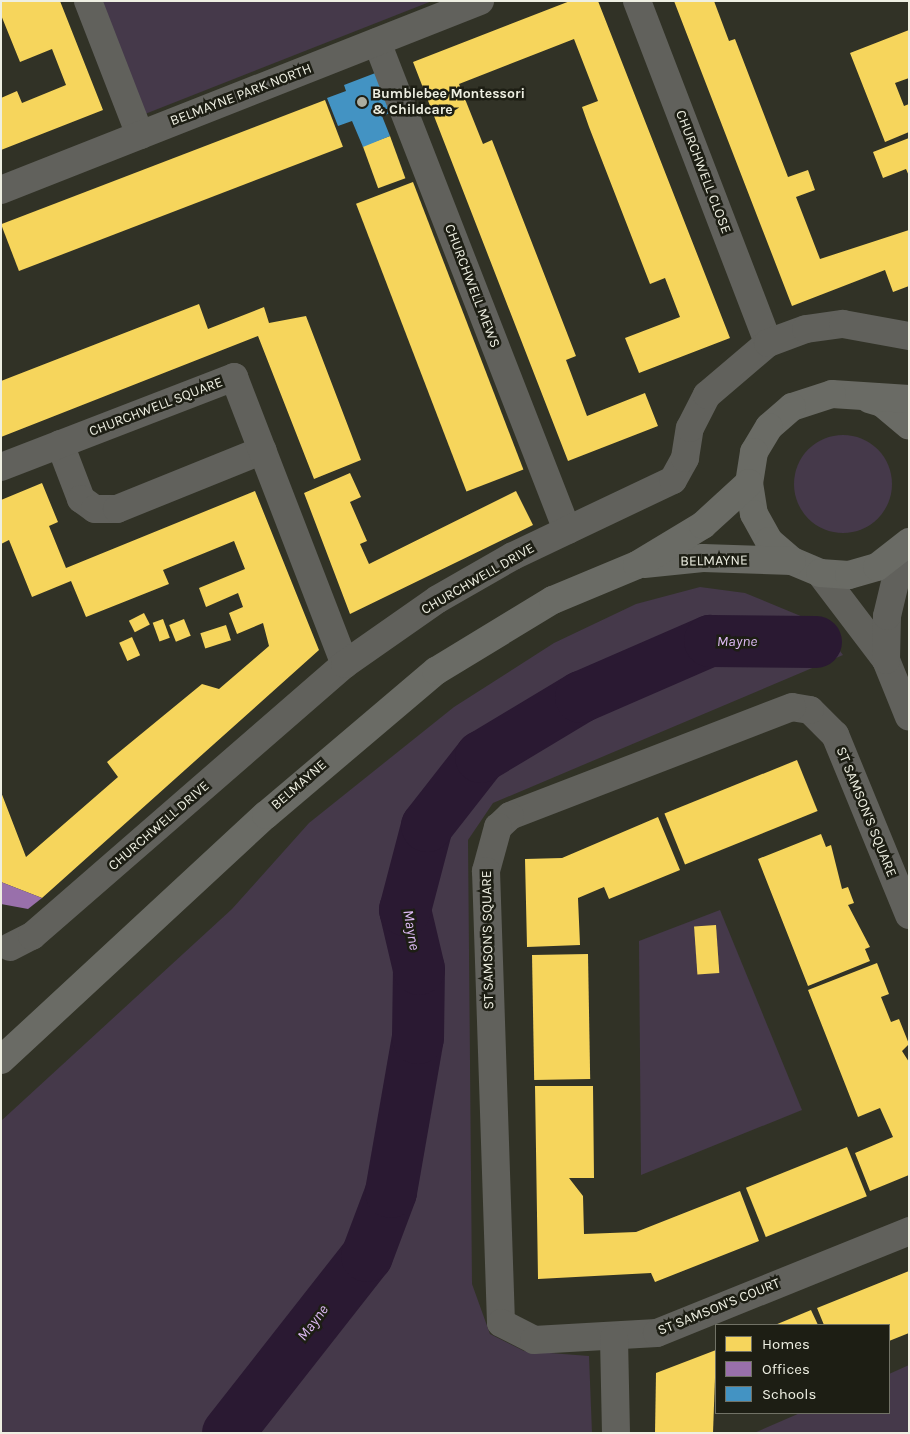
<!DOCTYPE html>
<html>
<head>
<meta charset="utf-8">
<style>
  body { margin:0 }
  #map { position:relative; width:910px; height:1434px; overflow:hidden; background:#313226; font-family:Karla,sans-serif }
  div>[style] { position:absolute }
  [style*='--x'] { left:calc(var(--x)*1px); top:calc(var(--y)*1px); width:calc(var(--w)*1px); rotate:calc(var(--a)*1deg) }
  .green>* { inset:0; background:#45394a }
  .round { border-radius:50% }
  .homes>* { inset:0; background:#f6d55c; transform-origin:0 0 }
  .offices>* { inset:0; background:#9970ab }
  .schools>* { inset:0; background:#4393c3 }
  .river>* { height:52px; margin:-26px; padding:0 26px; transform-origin:26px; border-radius:26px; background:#2a1932 }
  .street>* { height:28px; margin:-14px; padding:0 14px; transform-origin:14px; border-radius:14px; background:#61615c }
  .secondary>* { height:28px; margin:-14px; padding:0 14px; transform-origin:14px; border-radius:14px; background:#6a6b65 }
  .dots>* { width:14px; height:14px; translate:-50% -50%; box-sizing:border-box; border:2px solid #1d1e14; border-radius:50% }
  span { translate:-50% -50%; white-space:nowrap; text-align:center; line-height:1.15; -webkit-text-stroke:5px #1d1e14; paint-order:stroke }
  .poi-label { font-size:14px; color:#eeefe2; font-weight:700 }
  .left { translate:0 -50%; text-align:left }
  .street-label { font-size:14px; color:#eeefe2 }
  .water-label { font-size:15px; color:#ddbaf3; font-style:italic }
  .frame { position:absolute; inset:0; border:2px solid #eeefe2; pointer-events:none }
  .legend { position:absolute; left:715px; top:1324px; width:175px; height:90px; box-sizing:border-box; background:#1d1e14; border:1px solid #717266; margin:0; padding:6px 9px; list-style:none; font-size:15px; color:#eeefe2 }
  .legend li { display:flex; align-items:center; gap:10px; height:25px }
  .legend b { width:25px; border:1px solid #717266 }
</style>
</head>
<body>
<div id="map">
  <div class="green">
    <i style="clip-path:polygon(98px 1px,432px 1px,145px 114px)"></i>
    <i class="round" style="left:794px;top:435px;width:98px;height:98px"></i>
    <i style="clip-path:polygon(700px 587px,745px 593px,820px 624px,843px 655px,493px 803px,468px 840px,472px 1284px,490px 1334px,524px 1351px,589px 1356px,592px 1433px,1px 1433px,1px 1121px,232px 909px,309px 823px,454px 707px,554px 643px,636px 604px)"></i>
    <i style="clip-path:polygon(720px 910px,802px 1110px,641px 1175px,639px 941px)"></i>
    <i style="clip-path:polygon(909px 1365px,909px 1433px,754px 1433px,800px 1413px,889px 1413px,889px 1374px)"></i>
  </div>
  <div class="homes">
    <i style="clip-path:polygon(1px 1px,60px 1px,103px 110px,1px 150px,1px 98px,17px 91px,22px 103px,66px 85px,52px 49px,20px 62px,1px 15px)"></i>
    <i style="clip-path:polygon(570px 1px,598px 1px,730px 338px,639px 373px,625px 338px,680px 317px,665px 278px,650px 284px,589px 127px,582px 107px,598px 101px,574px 39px,459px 84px,483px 144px,492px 140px,576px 356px,566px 360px,587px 416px,645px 393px,658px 426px,568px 461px,413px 62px)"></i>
    <i style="clip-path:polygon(674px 1px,714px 1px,729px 41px,735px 39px,788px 177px,808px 170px,815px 190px,796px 197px,820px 259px,909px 230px,909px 286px,893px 292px,885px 270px,792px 306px)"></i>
    <i style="clip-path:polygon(909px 30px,909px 78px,895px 83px,904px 106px,909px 104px,909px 132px,885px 142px,850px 53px)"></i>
    <i style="left:325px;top:100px;width:50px;height:347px;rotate:69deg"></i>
    <i style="left:390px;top:136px;width:45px;height:29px;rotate:70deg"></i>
    <i style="clip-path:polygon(909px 138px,909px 176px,906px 169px,883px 178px,873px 152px)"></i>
    <i style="left:413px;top:182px;width:308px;height:61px;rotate:69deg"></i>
    <i style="clip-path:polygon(199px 304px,208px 329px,264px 307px,269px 323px,306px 316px,361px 460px,314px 479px,258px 336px,1px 437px,1px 381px)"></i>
    <i style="clip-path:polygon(350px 473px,361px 497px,350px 502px,367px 541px,360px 544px,369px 564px,516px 491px,533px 525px,350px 614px,304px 493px)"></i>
    <i style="clip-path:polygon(42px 483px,58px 522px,49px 526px,66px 568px,255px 491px,319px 650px,42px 898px,1px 882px,1px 792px,26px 857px,118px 777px,107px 762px,202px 684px,219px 689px,269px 646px,263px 623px,237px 634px,229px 613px,243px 607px,238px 593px,206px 607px,199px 588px,245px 569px,234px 541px,163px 570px,169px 584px,86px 617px,71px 581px,32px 597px,9px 540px,1px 544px,1px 500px)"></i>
    <i style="left:144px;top:613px;width:13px;height:17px;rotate:63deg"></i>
    <i style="left:163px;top:619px;width:20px;height:11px;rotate:70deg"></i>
    <i style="left:184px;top:619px;width:18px;height:16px;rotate:68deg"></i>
    <i style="left:226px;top:625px;width:16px;height:27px;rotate:72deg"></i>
    <i style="left:132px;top:637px;width:20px;height:14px;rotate:66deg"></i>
    <i style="left:797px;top:760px;width:55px;height:143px;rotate:68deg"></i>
    <i style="clip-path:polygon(658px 817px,680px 870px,609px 899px,604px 887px,578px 898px,580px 945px,527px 947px,525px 859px,562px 858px)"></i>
    <i style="clip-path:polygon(821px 834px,826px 847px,831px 845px,842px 889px,848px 887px,854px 903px,848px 905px,870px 947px,865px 949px,870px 961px,808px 986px,758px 859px)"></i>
    <i style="left:716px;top:925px;width:48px;height:22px;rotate:86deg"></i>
    <i style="left:588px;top:954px;width:125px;height:56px;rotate:89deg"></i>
    <i style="clip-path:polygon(877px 963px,889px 994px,881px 997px,891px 1022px,899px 1019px,909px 1044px,902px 1051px,909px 1062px,909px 1175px,870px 1191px,855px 1153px,893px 1137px,880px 1108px,858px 1117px,808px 990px)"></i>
    <i style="clip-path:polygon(535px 1086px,593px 1086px,594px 1178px,569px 1178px,583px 1196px,584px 1234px,636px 1232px,740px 1191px,759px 1241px,655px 1282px,651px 1273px,538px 1279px)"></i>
    <i style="left:847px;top:1147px;width:53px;height:109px;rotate:68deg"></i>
    <i style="clip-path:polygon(909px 1271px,909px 1333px,889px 1341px,889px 1325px,824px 1325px,817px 1308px)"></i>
    <i style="clip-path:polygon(811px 1310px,818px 1325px,775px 1325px)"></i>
    <i style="clip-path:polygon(716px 1350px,713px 1433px,655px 1433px,656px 1373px)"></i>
  </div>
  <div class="offices">
    <i style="clip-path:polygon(1px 882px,42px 898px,28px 909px,1px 904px)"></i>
  </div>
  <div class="schools">
    <i style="clip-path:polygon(378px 72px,393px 112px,382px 116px,390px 136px,363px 147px,352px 121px,338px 126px,327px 98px,346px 91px,344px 85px)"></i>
  </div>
  <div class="river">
    <i style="--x:228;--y:1433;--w:225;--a:-51.9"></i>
    <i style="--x:367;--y:1256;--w:68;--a:-69.4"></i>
    <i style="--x:391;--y:1192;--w:156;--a:-80.1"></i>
    <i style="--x:418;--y:1038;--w:69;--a:-89.2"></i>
    <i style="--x:419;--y:969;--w:61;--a:-103.3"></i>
    <i style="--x:405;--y:910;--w:87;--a:-75.3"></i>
    <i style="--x:427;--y:826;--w:88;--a:-52"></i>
    <i style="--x:481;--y:757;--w:117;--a:-31"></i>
    <i style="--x:581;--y:697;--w:141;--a:-23.5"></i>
    <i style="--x:710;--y:641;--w:106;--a:0.5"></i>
  </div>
  <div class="street">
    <i style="--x:88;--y:1;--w:144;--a:68.8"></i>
    <i style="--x:637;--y:1;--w:366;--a:69"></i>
    <i style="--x:377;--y:42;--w:524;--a:68.73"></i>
    <i style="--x:1;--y:190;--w:515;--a:-21.53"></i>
    <i style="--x:60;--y:444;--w:59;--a:69.1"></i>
    <i style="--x:81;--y:499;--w:17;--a:36"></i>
    <i style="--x:95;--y:509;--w:22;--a:0"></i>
    <i style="--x:117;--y:509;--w:157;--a:-22"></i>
    <i style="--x:1;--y:467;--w:250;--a:-21.1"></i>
    <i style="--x:234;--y:377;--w:308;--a:68.9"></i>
    <i style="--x:820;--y:573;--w:109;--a:52.8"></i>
    <i style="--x:886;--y:660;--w:61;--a:68"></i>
    <i style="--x:886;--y:660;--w:44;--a:-88.7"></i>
    <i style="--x:887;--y:616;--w:69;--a:-76.6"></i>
    <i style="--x:909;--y:915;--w:195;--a:-112.3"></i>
    <i style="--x:835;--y:735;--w:35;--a:-135"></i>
    <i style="--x:810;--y:710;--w:18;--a:-171"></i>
    <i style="--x:792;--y:707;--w:302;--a:158.9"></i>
    <i style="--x:510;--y:816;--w:16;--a:137"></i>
    <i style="--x:498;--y:827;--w:46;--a:105.3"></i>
    <i style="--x:486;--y:871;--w:452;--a:88.1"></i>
    <i style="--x:501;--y:1323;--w:37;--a:27"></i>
    <i style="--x:534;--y:1340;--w:123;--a:-3.3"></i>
    <i style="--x:657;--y:1333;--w:272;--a:-22"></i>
    <i style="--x:10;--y:947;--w:25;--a:-27"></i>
    <i style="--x:32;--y:936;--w:415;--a:-41"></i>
    <i style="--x:345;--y:664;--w:113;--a:-35"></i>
    <i style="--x:438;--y:599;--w:86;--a:-29.8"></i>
    <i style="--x:513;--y:556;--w:177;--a:-25.4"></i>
    <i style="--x:673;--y:480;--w:25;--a:-61"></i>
    <i style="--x:685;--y:458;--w:30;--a:-81"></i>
    <i style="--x:690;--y:428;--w:37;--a:-63"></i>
    <i style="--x:707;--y:395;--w:80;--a:-40.4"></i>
    <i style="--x:768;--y:343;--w:40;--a:-20.2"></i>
    <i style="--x:806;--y:329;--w:37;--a:-8"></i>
    <i style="--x:843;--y:324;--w:67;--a:10.3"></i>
    <i style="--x:614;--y:1338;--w:95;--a:88.8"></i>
  </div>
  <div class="secondary">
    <i style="--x:869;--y:399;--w:14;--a:17"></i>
    <i style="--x:882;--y:403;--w:35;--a:40"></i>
    <i style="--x:909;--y:399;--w:77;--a:-176.3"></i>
    <i style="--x:832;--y:394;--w:42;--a:162"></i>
    <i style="--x:792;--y:407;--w:30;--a:139"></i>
    <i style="--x:769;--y:427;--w:29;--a:121"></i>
    <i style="--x:754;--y:452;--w:31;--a:99"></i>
    <i style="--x:749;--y:483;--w:31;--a:81"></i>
    <i style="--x:754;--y:514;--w:31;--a:61"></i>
    <i style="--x:769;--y:541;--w:30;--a:41"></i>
    <i style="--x:792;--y:561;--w:30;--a:23"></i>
    <i style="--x:820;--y:573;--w:29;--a:4"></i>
    <i style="--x:849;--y:575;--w:29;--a:-16"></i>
    <i style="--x:877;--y:567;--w:41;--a:-38"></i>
    <i style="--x:644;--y:564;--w:59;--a:-5.8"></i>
    <i style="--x:703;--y:558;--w:89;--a:1.9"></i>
    <i style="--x:1;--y:1060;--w:361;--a:-42.8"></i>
    <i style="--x:266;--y:815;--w:223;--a:-40.3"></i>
    <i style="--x:436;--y:671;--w:137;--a:-31.3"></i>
    <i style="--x:553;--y:600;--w:91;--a:-22.6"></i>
    <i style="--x:637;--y:565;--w:77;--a:-31.2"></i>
    <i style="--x:703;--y:525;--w:62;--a:-42.4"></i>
  </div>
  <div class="dots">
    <i style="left:362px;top:102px;background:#acada0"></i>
  </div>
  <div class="poi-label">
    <span class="left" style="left:372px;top:102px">Bumblebee Montessori<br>&amp; Childcare</span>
  </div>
  <div class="street-label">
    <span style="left:241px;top:95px;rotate:-21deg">BELMAYNE PARK NORTH</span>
    <span style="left:703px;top:172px;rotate:69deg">CHURCHWELL CLOSE</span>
    <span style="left:472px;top:286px;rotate:69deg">CHURCHWELL MEWS</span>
    <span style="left:156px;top:407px;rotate:-21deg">CHURCHWELL SQUARE</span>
    <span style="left:714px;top:561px;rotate:-1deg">BELMAYNE</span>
    <span style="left:478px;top:579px;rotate:-30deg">CHURCHWELL DRIVE</span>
    <span style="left:299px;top:785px;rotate:-41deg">BELMAYNE</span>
    <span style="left:866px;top:812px;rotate:68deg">ST SAMSON'S SQUARE</span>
    <span style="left:159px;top:826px;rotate:-41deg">CHURCHWELL DRIVE</span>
    <span style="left:488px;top:940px;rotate:-91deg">ST SAMSON'S SQUARE</span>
    <span style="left:719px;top:1307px;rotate:-22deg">ST SAMSON'S COURT</span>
  </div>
  <div class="water-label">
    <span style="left:737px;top:642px">Mayne</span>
    <span style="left:411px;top:930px;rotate:80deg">Mayne</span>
    <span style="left:313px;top:1323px;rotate:-53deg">Mayne</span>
  </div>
  <div class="frame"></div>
  <ul class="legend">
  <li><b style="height:14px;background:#f6d55c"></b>Homes</li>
  <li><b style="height:14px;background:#9970ab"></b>Offices</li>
  <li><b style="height:14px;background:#4393c3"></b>Schools</li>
  </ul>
</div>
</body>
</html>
